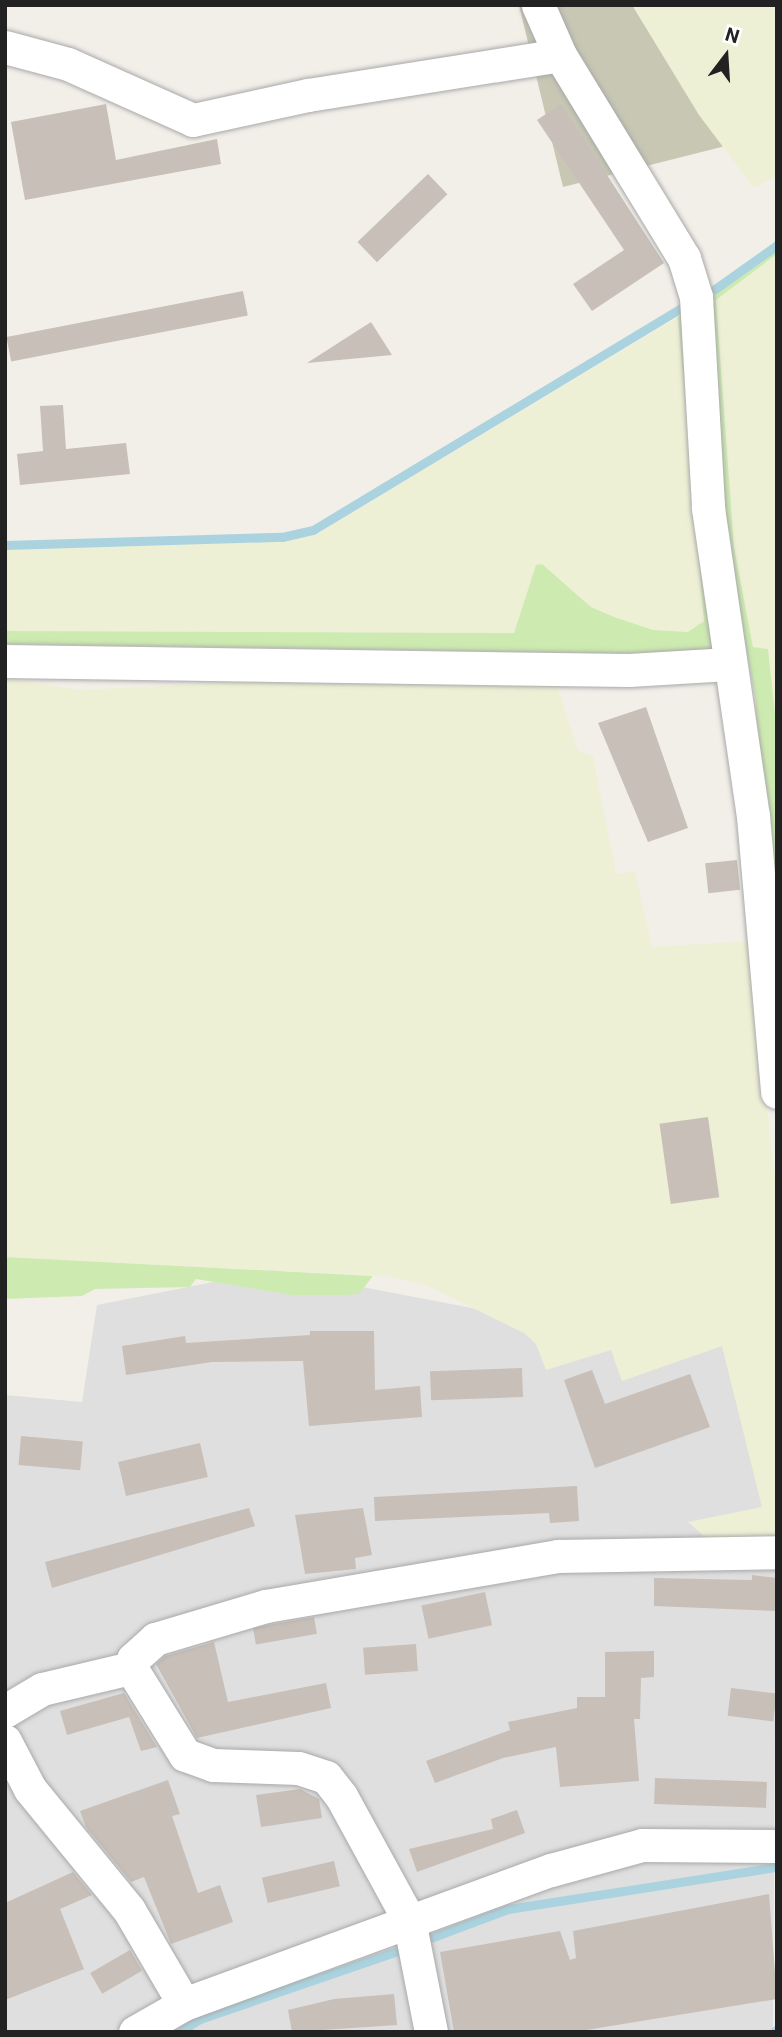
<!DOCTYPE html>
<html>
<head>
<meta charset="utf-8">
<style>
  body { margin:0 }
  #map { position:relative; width:782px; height:2037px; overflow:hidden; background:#f2efe9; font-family:Roboto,sans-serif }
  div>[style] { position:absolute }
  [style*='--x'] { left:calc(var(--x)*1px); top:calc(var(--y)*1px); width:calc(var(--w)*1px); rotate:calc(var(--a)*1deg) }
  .residential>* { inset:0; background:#e0dfdf }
  .construction>* { inset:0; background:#c7c7b4 }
  .farmland>* { inset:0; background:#eef0d5 }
  .grass>* { inset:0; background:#cdebb0 }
  .stream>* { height:9px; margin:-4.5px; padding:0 4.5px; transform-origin:4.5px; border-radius:4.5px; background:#aad3df }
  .building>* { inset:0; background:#c7bfb8; transform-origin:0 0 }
  .roads { filter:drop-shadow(0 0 2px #a9a9a9) drop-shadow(0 0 2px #a9a9a9) }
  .minor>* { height:33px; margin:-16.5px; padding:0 16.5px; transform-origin:16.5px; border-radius:16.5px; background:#fff }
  span { translate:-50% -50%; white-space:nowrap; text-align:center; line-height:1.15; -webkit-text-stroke:5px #fff; paint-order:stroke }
  .frame { position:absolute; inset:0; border:7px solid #222; pointer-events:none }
  .north { position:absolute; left:691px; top:21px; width:70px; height:70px; -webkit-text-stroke:5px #fff; paint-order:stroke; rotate:17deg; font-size:19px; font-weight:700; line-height:28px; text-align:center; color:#222 }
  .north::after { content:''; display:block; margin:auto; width:24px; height:32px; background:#222; clip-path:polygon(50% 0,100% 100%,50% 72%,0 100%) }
</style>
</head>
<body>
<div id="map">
  <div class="residential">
    <i style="clip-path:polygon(274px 1270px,508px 1315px,749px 1348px,777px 1412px,773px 2032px,5px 2032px,5px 1395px,82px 1402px,97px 1305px)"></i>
  </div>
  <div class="construction">
    <i style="clip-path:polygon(519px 5px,777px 5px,777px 133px,563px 187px)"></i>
  </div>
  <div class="farmland">
    <i style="clip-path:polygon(632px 5px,777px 5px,777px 176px,754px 188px,699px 115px)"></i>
    <i style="clip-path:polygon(777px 254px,777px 732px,768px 649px,753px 648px,734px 547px,716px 299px)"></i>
    <i style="clip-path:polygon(678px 317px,704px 622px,688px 632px,653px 630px,614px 617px,591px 607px,542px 564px,536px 566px,514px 633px,5px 631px,5px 549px,287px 541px,317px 534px)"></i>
    <i style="clip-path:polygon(364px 676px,554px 676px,578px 751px,593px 756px,616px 874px,635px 871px,652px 947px,748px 941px,777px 1197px,777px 1542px,724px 1542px,704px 1536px,688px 1522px,762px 1507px,722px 1346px,622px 1381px,611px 1350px,546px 1370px,536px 1344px,524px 1333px,426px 1285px,387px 1276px,5px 1257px,5px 679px,80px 690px)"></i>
  </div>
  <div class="grass">
    <i style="clip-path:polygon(777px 247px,777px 254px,716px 300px,734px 547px,753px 647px,768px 649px,777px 732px,777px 978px,755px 696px,725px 537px,708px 295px)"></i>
    <i style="clip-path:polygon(691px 308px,719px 655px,5px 644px,5px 631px,514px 633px,536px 565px,542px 564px,591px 607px,614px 617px,653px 630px,688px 632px,704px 621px,678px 317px)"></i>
    <i style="clip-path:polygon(5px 1257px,373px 1276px,359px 1294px,344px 1295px,292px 1295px,196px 1279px,190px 1287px,95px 1289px,82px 1296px,5px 1299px)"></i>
  </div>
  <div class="stream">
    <i style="--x:715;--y:289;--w:76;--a:-35.4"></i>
    <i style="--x:5;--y:545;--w:277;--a:-1.7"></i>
    <i style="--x:282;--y:537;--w:32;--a:-13"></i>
    <i style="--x:313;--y:530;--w:438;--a:-31.1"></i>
    <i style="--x:425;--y:1940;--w:89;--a:-20.5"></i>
    <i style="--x:508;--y:1909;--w:272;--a:-8.9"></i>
    <i style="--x:179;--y:2032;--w:25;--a:-32"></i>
    <i style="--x:200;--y:2019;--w:206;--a:-19"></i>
    <i style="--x:774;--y:2032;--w:4;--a:-45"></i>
  </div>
  <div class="building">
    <i style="clip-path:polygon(106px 104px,116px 160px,217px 139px,221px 164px,25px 200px,11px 122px)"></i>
    <i style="clip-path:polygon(561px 104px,664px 263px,592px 311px,573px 284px,624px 250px,537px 120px)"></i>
    <i style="left:428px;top:174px;width:28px;height:98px;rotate:46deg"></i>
    <i style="left:243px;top:291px;width:25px;height:241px;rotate:79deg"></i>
    <i style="clip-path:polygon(371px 322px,392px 355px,307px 363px)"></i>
    <i style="clip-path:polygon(63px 405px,66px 449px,126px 443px,130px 474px,20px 485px,17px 454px,43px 451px,40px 406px)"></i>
    <i style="clip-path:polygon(646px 707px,688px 828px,648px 842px,598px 723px)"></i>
    <i style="left:737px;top:860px;width:30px;height:32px;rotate:84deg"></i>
    <i style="left:708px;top:1117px;width:81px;height:49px;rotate:82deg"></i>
    <i style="clip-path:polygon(310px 1331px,374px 1331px,375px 1390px,420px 1386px,422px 1417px,309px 1426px,303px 1361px,212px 1362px,126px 1375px,122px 1346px,185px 1336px,186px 1343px,310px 1335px)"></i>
    <i style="left:522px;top:1368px;width:29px;height:92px;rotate:88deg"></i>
    <i style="clip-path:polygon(592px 1370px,605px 1404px,690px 1374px,710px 1427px,595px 1468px,564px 1380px)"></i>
    <i style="left:21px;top:1436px;width:62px;height:29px;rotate:5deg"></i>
    <i style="left:200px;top:1443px;width:35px;height:84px;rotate:77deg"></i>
    <i style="clip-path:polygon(577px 1486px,579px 1521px,550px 1523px,549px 1513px,375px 1521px,374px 1497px)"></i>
    <i style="clip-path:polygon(249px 1508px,255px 1526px,52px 1588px,45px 1562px)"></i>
    <i style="clip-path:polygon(363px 1508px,372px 1555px,355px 1558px,356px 1569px,305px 1574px,295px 1515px)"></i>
    <i style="clip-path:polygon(752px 1575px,777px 1578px,777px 1611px,654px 1606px,654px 1578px,752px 1580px)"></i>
    <i style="left:485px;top:1592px;width:34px;height:65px;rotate:78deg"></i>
    <i style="left:314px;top:1617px;width:17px;height:62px;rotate:80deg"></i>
    <i style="clip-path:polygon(214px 1642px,228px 1702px,326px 1683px,331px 1708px,197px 1738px,156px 1664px,165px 1656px)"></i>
    <i style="left:416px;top:1644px;width:27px;height:53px;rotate:86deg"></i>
    <i style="clip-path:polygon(654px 1651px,654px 1677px,641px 1678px,640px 1719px,634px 1719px,639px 1781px,560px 1787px,556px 1747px,503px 1758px,435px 1783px,426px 1761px,510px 1730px,508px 1722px,577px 1708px,577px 1697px,605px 1697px,605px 1652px)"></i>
    <i style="left:731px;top:1688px;width:46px;height:28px;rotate:7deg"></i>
    <i style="clip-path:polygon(124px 1693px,157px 1747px,141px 1751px,129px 1717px,67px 1735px,60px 1711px)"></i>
    <i style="left:655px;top:1778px;width:112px;height:26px;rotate:2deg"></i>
    <i style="clip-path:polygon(168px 1780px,180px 1814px,172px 1816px,198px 1893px,220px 1885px,233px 1922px,171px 1944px,144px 1877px,131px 1882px,86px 1827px,80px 1811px)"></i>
    <i style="clip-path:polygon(300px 1789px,319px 1799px,322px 1818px,261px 1827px,256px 1795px)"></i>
    <i style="clip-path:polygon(517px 1810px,525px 1833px,417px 1872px,409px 1849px,493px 1829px,491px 1819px)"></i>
    <i style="left:334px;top:1861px;width:26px;height:74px;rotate:77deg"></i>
    <i style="clip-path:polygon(73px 1872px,92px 1895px,60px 1909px,84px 1969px,5px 2000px,5px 1903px)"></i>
    <i style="clip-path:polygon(769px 1894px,777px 1999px,574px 2032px,454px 2032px,440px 1952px,560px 1931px,570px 1960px,576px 1958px,573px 1931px)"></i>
    <i style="left:130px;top:1950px;width:24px;height:46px;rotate:60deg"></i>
    <i style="clip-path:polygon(394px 1994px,397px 2025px,292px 2032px,288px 2010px,334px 1999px)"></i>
  </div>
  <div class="roads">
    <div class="minor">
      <i style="--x:538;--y:5;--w:55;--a:66.3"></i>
      <i style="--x:560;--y:55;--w:238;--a:58.6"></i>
      <i style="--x:684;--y:258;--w:41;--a:72.9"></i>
      <i style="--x:696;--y:297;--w:211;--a:86.7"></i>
      <i style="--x:708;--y:508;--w:311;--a:81.7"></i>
      <i style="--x:753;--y:816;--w:277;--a:85"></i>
      <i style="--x:5;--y:47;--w:65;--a:15.1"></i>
      <i style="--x:68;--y:64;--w:137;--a:24.1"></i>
      <i style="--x:193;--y:120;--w:118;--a:-12.3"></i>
      <i style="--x:308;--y:95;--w:255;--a:-9"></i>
      <i style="--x:5;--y:661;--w:624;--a:0.83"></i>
      <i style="--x:629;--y:670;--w:100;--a:-3.4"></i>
      <i style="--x:5;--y:1711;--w:43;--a:-30.7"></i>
      <i style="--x:42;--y:1689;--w:91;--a:-13.3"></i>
      <i style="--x:5;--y:1741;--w:54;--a:62.5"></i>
      <i style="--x:30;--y:1789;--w:156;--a:50.7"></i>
      <i style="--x:129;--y:1910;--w:109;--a:59.7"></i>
      <i style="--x:135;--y:2032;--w:56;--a:-29.7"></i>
      <i style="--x:184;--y:2004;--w:391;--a:-20.1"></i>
      <i style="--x:551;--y:1870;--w:94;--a:-15.4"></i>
      <i style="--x:642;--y:1845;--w:135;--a:0.4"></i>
      <i style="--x:431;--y:2032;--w:114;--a:-101.1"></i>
      <i style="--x:409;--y:1920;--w:141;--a:-118.7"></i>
      <i style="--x:341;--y:1796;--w:24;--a:-128"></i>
      <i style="--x:326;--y:1777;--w:29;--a:-162"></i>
      <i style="--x:298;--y:1768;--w:85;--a:-178"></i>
      <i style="--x:213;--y:1765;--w:30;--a:-160"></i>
      <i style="--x:185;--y:1755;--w:102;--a:-121.8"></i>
      <i style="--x:131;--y:1668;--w:9;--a:-77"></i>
      <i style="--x:133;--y:1659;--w:30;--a:-42"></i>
      <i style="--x:155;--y:1639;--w:116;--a:-16.6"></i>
      <i style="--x:266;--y:1606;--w:296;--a:-9.7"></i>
      <i style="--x:558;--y:1556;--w:219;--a:-1"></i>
    </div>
  </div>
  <div class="frame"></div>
  <div class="north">N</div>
</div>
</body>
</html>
